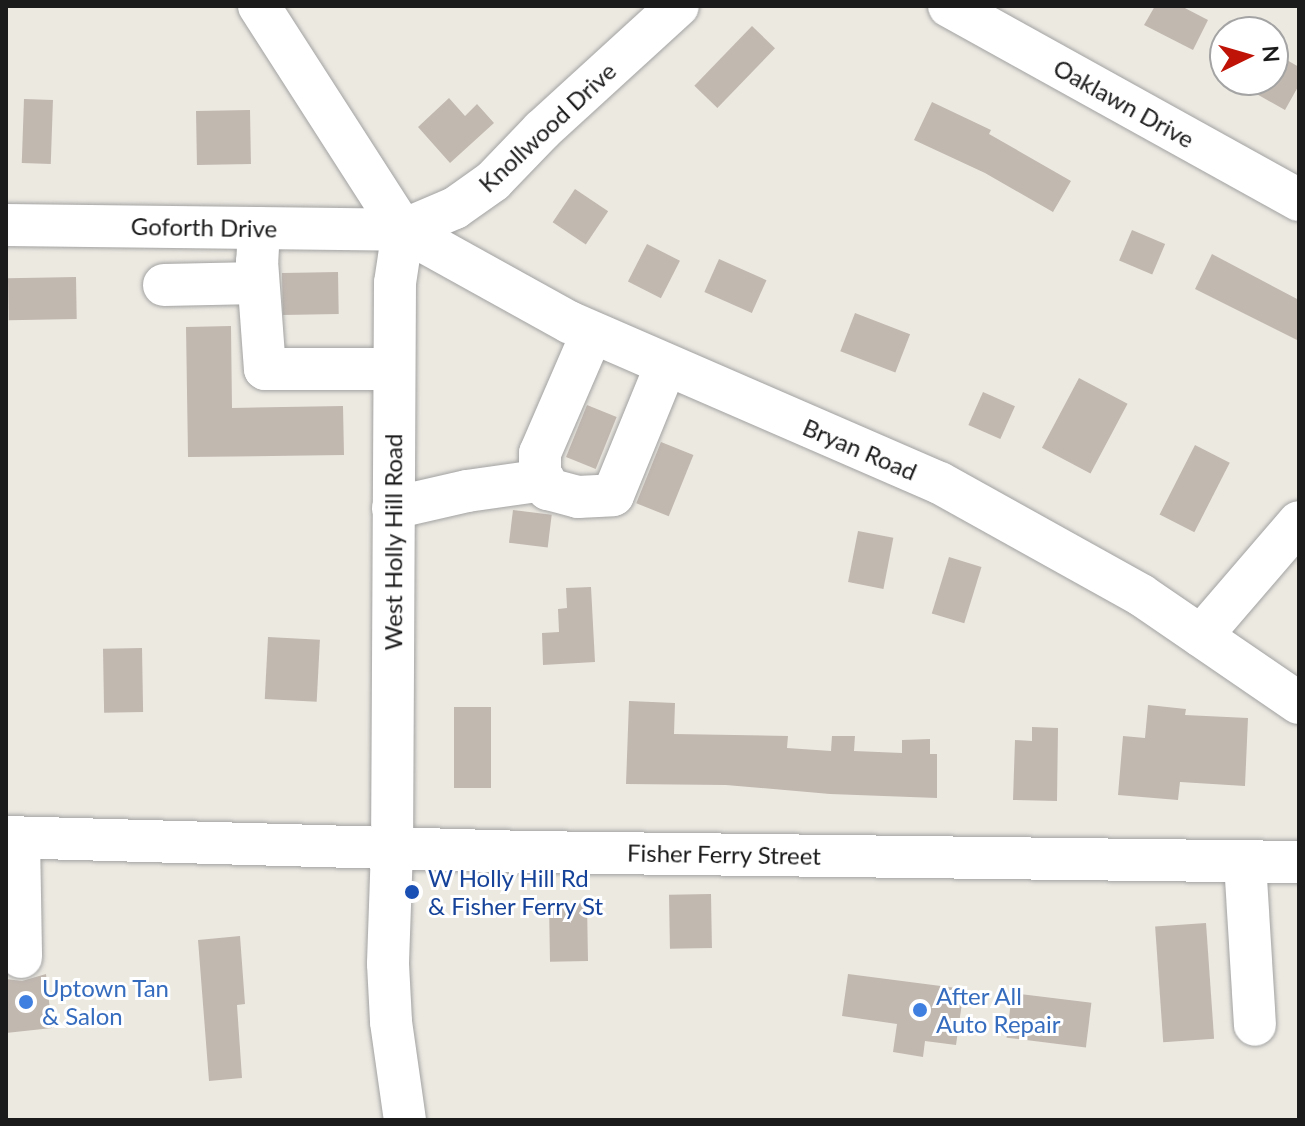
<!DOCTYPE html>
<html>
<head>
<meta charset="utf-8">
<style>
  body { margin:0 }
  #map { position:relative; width:1305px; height:1126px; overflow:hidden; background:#ece9e1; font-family:Lato,sans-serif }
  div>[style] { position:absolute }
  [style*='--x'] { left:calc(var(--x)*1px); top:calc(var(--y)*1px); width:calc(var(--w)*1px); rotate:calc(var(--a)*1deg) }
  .building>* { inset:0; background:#c1b8b0; transform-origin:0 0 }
  .roads { filter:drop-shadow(0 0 2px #a2a2a2) drop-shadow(0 0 2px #a2a2a2) }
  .minor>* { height:42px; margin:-21px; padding:0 21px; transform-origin:21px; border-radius:21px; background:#fff }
  .dots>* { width:22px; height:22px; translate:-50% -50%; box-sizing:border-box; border:4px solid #fff; border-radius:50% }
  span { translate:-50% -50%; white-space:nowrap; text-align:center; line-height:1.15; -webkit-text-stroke:6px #fff; paint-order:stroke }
  .street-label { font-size:24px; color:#1b1b1b }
  .transit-label { font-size:24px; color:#164399 }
  .left { translate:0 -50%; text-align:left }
  .shop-label { font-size:24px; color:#366cbe }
  .frame { position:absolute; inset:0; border:8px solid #1b1b1b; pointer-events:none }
  .north { position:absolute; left:1209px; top:16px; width:80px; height:80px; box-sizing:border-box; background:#fff; border:2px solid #a4a4a4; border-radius:50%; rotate:85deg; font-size:22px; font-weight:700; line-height:32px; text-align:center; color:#1b1b1b }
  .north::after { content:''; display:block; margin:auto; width:28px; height:36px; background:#bf1307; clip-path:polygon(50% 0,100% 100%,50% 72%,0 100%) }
</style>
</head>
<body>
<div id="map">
  <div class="building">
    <i style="clip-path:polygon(1155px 6px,1181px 6px,1208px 20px,1193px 50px,1144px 25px)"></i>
    <i style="left:752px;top:26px;width:32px;height:83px;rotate:44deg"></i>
    <i style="clip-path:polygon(1273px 52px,1299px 67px,1299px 85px,1285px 110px,1232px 80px,1273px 80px)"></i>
    <i style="clip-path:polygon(449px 98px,465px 116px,477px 104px,494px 123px,450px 163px,418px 127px)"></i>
    <i style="left:24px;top:99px;width:29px;height:64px;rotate:2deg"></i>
    <i style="clip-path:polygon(932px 102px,991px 130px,989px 134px,1071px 181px,1053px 212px,985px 173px,914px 140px)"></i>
    <i style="left:250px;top:110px;width:54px;height:54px;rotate:89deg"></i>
    <i style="left:575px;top:189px;width:40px;height:40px;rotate:34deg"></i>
    <i style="left:1132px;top:230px;width:36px;height:33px;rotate:23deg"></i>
    <i style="left:647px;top:244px;width:37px;height:42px;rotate:27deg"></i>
    <i style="clip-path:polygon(1212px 254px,1299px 300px,1299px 341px,1195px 289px)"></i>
    <i style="left:719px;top:259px;width:52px;height:36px;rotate:24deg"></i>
    <i style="left:338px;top:272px;width:42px;height:56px;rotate:89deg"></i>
    <i style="left:76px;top:277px;width:42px;height:68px;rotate:89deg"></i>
    <i style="left:855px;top:313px;width:59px;height:41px;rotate:21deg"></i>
    <i style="clip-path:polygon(231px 326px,232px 408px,343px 406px,344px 455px,188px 457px,186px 327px)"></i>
    <i style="left:1079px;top:378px;width:55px;height:79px;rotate:28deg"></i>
    <i style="left:983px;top:392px;width:35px;height:36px;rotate:24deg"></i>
    <i style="left:587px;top:405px;width:32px;height:56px;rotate:22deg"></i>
    <i style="left:661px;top:442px;width:35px;height:66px;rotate:22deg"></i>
    <i style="left:1195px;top:445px;width:39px;height:78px;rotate:27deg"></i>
    <i style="left:513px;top:510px;width:39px;height:33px;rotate:7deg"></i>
    <i style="left:858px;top:531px;width:36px;height:52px;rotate:11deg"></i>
    <i style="left:949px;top:557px;width:34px;height:59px;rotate:17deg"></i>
    <i style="clip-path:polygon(591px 587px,595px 662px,543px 665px,542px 633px,559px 632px,558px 609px,567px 608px,566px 588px)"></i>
    <i style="left:268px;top:637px;width:52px;height:62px;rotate:3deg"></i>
    <i style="left:142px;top:648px;width:64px;height:39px;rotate:89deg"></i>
    <i style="clip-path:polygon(629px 701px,675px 703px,674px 734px,788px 736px,787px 748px,831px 751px,832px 736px,855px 736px,854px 751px,902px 753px,902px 740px,930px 739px,930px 754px,937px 754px,937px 798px,830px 794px,726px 785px,626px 784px)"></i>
    <i style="clip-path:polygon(1148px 705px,1186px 709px,1185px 715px,1248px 718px,1245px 786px,1180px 782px,1178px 800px,1118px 795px,1123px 736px,1145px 738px)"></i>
    <i style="left:454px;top:707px;width:37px;height:81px"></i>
    <i style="clip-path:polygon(1032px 727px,1058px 728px,1057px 801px,1013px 800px,1015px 740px,1032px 741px)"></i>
    <i style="left:711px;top:894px;width:54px;height:42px;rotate:89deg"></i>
    <i style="left:587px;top:903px;width:58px;height:38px;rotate:89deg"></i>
    <i style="left:1206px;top:923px;width:116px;height:51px;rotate:86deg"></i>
    <i style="clip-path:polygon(240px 936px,245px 1004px,237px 1005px,242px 1078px,209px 1081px,198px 940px)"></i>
    <i style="clip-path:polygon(46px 974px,52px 1028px,6px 1033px,6px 979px,22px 981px)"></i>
    <i style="clip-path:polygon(848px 974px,964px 989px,956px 1045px,925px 1041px,923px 1057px,893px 1052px,897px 1024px,842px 1016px)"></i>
    <i style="left:1012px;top:993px;width:80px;height:45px;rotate:7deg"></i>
  </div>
  <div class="roads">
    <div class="minor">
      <i style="--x:259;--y:6;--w:266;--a:57.3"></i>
      <i style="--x:403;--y:230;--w:54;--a:98.6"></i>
      <i style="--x:395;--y:283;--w:565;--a:90.3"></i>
      <i style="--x:392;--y:848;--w:116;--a:92"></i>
      <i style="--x:388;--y:964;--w:58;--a:87"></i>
      <i style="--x:391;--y:1022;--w:99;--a:81.9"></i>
      <i style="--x:949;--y:6;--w:400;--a:29"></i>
      <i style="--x:6;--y:225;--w:397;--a:0.7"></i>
      <i style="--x:403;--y:230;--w:56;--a:-22.9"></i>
      <i style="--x:455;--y:208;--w:47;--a:-35.4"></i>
      <i style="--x:493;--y:181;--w:71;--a:-46.1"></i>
      <i style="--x:542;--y:130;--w:184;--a:-42.4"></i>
      <i style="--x:259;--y:228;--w:33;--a:93"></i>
      <i style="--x:257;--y:261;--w:108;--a:85.8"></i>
      <i style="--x:265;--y:369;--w:129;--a:0"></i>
      <i style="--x:403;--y:230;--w:190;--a:29"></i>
      <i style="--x:569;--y:322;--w:404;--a:23.5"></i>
      <i style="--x:940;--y:483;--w:230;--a:29.1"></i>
      <i style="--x:1141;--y:595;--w:191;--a:34.4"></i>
      <i style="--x:164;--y:285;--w:94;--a:-1.2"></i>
      <i style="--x:592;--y:333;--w:131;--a:113.4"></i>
      <i style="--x:540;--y:453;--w:19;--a:90"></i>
      <i style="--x:540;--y:472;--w:19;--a:65"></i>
      <i style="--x:548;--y:489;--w:31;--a:15"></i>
      <i style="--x:578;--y:497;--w:35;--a:-3"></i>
      <i style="--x:613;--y:495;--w:140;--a:-67.8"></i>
      <i style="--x:393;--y:508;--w:76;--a:-12.9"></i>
      <i style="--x:467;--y:491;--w:78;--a:-8.1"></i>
      <i style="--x:1201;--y:636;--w:150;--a:-49.3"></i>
      <i style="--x:6;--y:837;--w:521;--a:1.65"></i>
      <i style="--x:527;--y:852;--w:772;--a:0.74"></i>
      <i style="--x:19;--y:838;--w:119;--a:89"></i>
      <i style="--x:1245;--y:862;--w:163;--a:86.5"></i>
    </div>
  </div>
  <div class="dots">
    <i style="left:412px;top:892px;background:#1a4fb4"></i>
    <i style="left:26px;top:1002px;background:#3f7fe0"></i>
    <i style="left:920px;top:1010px;background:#3f7fe0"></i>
  </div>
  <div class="street-label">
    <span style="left:1124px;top:103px;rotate:29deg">Oaklawn Drive</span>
    <span style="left:547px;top:127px;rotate:-43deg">Knollwood Drive</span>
    <span style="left:204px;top:227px;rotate:1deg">Goforth Drive</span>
    <span style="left:860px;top:449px;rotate:23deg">Bryan Road</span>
    <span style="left:393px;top:542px;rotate:-90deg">West Holly Hill Road</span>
    <span style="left:724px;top:854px;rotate:1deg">Fisher Ferry Street</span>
  </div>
  <div class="transit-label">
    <span class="left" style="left:428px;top:892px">W Holly Hill Rd<br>&amp; Fisher Ferry St</span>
  </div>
  <div class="shop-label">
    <span class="left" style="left:42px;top:1002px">Uptown Tan<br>&amp; Salon</span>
    <span class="left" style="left:936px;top:1010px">After All<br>Auto Repair</span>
  </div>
  <div class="frame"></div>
  <div class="north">N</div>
</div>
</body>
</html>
